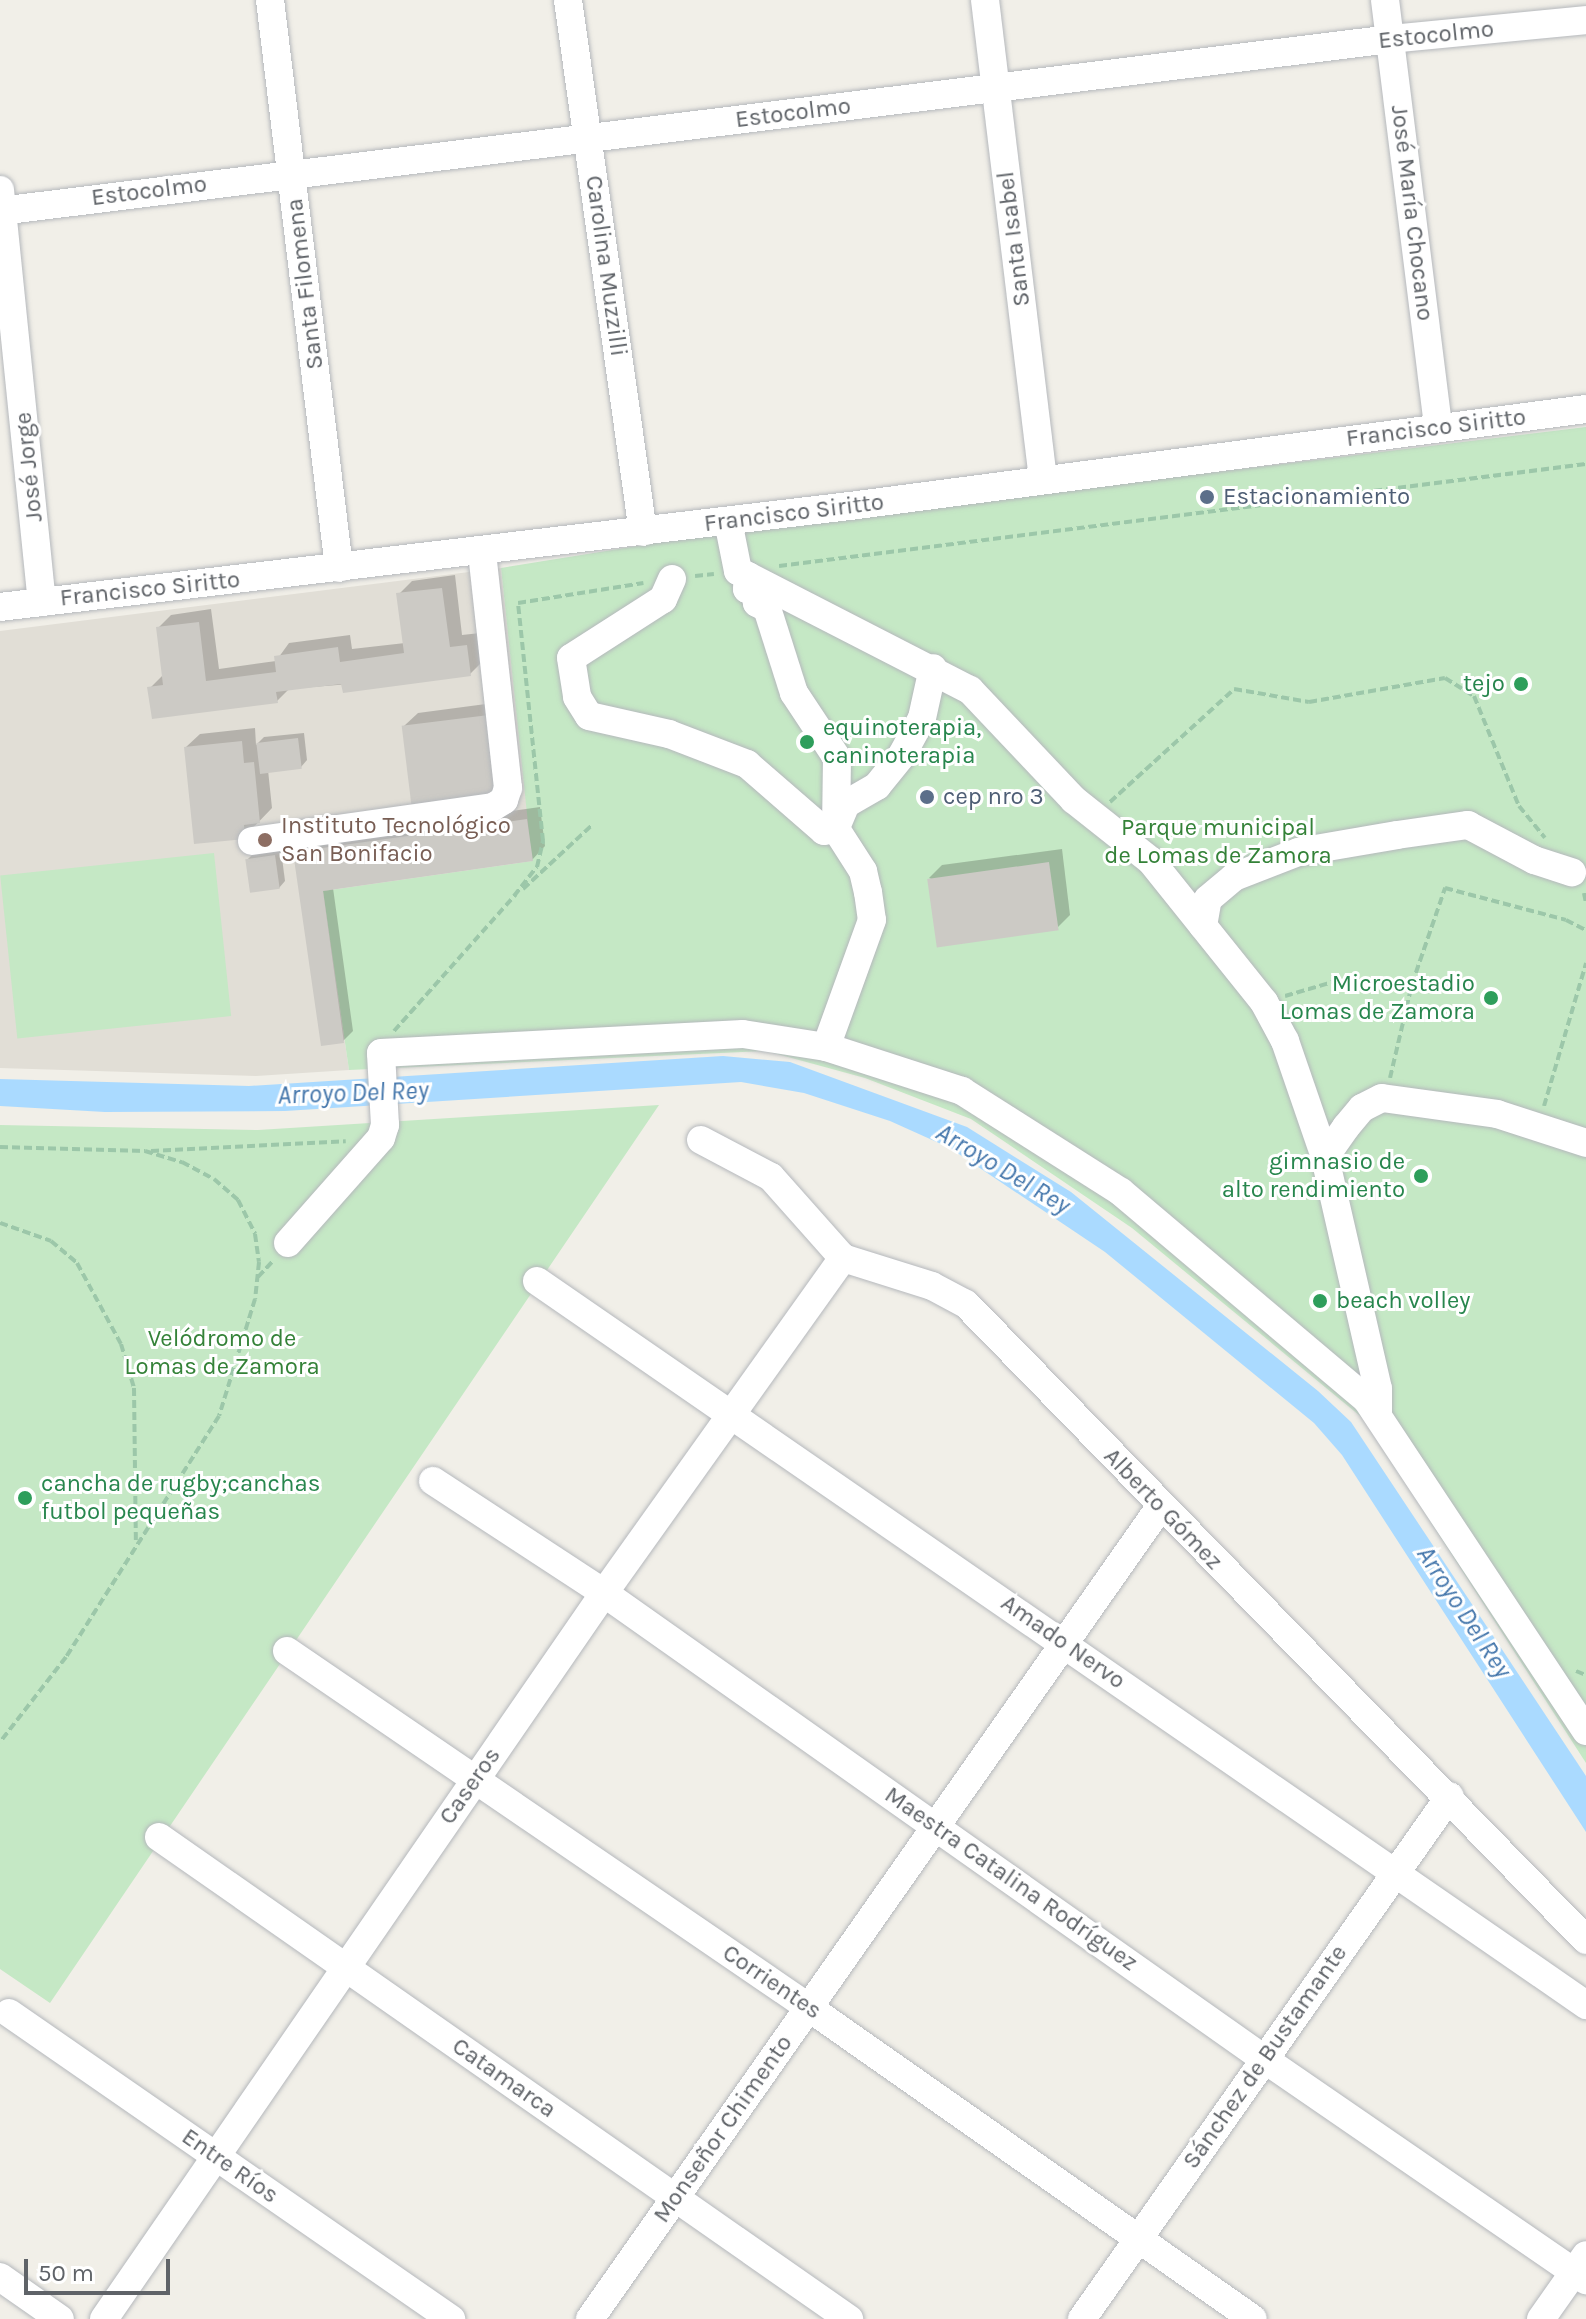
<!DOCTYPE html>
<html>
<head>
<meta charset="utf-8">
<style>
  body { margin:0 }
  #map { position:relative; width:1586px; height:2319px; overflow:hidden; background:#f1efe8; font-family:Karla,sans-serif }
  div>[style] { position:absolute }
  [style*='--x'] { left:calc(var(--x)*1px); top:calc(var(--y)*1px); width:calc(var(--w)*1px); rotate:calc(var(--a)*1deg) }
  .education>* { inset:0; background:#e1ded6 }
  .green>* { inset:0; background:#c5e8c5; transform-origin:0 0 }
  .water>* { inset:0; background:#aadaff }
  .shadow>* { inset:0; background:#0003 }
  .building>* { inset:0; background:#cccac5; transform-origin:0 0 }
  .path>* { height:4px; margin-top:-2px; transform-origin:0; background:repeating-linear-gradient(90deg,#9cc7a9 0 8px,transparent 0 12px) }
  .roads { filter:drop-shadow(0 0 2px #b5b8bc) drop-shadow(0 0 2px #b5b8bc) }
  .minor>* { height:28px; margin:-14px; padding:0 14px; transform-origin:14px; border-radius:14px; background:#fff }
  .dots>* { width:22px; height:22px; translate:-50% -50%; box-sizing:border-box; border:4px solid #fff; border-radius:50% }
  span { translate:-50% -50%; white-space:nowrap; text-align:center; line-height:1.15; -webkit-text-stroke:6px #fff; paint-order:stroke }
  .street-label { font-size:24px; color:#5f6368 }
  .service-label { font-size:24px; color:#4e5e75 }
  .left { translate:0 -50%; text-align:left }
  .leisure-label { font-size:24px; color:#27864d }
  .right { translate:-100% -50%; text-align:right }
  .education-label { font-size:24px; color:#785e54 }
  .park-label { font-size:24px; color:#348238 }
  .water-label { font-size:26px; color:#4174aa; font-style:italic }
  .scale { position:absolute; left:24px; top:2259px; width:146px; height:36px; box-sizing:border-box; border:4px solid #5f6368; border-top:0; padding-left:10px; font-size:24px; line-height:28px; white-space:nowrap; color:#5f6368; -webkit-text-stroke:6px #fff; paint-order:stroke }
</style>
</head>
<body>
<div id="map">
  <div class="education">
    <i style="clip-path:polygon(501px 568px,533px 861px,323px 891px,349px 1070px,256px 1076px,0 1068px,0 631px)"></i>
  </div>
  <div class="green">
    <i style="clip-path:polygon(1586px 427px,1586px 1763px,1365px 1420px,1132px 1228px,971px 1119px,865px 1078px,766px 1051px,349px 1070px,323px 891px,532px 861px,501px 568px,730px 531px)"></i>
    <i style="left:214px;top:853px;width:164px;height:215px;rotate:84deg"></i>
    <i style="clip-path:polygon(659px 1105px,50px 2003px,0 1969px,0 1125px,258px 1130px)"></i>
  </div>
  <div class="water">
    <i style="clip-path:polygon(723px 1056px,790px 1062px,967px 1127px,1071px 1192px,1318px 1391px,1351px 1422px,1586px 1776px,1586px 1832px,1342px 1455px,1314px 1423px,1105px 1252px,950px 1148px,890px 1121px,804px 1093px,741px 1082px,285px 1111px,105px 1112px,0 1106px,0 1079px,249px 1086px)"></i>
  </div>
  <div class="shadow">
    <i style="clip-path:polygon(455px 575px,462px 635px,480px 633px,483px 661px,470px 674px,289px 689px,277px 701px,150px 688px,164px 674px,158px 628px,171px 615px,211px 609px,219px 669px,276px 661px,289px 643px,350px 635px,352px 649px,405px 643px,399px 594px,412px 581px)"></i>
    <i style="clip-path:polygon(501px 702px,511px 784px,404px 726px,418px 713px)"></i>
    <i style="clip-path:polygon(255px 728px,256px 745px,264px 737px,304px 733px,307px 760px,301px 767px,268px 770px,272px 808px,244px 837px,186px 747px,200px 734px)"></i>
    <i style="clip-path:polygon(540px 807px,545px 846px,532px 860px,333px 888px,353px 1031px,343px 1041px,296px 853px,305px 843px,332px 836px)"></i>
    <i style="clip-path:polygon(1062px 849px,1070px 915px,1057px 928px,929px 878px,942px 865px)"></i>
    <i style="clip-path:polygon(281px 850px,285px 881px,279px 888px,247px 860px,253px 854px)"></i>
  </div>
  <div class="building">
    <i style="clip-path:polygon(442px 588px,450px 647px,467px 645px,471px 676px,343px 693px,341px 684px,276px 692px,278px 703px,152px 719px,147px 687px,163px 685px,156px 627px,199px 622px,206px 681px,276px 672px,274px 656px,338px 647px,340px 662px,404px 653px,396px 593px)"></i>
    <i style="left:489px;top:715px;width:85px;height:88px;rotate:83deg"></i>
    <i style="left:298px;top:738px;width:31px;height:42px;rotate:83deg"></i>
    <i style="clip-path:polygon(242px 741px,244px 763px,254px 762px,260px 823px,244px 825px,245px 839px,194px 844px,184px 747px)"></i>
    <i style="clip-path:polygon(527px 819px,533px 861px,323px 891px,344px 1043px,321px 1046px,293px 852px)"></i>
    <i style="left:275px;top:855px;width:34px;height:30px;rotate:82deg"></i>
    <i style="left:1049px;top:862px;width:69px;height:123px;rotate:82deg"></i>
  </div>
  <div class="path">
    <i style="--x:779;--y:566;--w:813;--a:-7.2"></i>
    <i style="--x:695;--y:576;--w:19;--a:-6"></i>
    <i style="--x:1110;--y:802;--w:168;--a:-42.3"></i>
    <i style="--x:1234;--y:689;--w:76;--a:9.8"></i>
    <i style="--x:1309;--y:702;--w:138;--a:-10"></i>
    <i style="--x:1445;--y:678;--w:34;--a:32"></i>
    <i style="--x:1474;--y:696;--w:119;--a:67.8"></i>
    <i style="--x:1519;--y:806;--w:41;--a:50.9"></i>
    <i style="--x:523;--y:889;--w:94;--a:-42.8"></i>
    <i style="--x:1584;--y:893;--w:10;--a:79"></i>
    <i style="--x:514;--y:896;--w:37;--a:-52"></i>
    <i style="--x:537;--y:867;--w:27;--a:-77"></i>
    <i style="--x:543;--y:841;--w:239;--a:-96"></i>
    <i style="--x:518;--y:603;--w:127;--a:-9.1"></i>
    <i style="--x:1285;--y:996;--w:60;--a:-16.3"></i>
    <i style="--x:1343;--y:979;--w:69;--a:4.1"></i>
    <i style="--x:394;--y:1031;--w:183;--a:-48.3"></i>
    <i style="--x:1390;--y:1078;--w:97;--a:-76.8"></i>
    <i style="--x:1412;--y:984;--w:102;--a:-71"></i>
    <i style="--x:1445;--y:888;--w:125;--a:14.8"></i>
    <i style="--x:1566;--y:920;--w:22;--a:27"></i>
    <i style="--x:1544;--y:1106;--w:149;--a:-73.6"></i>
    <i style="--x:0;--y:1147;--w:145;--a:1.6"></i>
    <i style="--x:145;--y:1151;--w:39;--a:17"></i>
    <i style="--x:182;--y:1162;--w:36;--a:28"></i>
    <i style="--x:214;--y:1179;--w:32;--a:41"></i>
    <i style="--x:238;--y:1200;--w:38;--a:63"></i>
    <i style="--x:255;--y:1234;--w:28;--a:82"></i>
    <i style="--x:259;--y:1262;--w:37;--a:96"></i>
    <i style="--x:255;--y:1299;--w:122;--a:107.1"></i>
    <i style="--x:219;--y:1416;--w:285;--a:122.4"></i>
    <i style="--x:66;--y:1657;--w:108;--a:127.8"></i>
    <i style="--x:151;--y:1151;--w:195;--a:-2.9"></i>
    <i style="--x:0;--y:1223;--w:54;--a:19.4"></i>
    <i style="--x:51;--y:1241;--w:34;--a:40"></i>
    <i style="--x:77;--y:1263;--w:92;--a:61.5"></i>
    <i style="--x:121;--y:1344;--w:46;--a:73.5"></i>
    <i style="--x:134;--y:1388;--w:154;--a:89.3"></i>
    <i style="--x:258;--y:1277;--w:23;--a:-47"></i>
    <i style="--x:1576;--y:1671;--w:11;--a:22"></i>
  </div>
  <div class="roads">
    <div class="minor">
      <i style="--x:270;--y:0;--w:572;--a:83.07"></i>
      <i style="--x:568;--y:0;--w:537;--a:81.98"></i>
      <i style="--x:985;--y:0;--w:482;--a:83.1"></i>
      <i style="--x:1385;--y:0;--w:430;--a:82.9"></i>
      <i style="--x:0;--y:190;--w:414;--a:84.2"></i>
      <i style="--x:0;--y:211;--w:1401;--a:-7.05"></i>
      <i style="--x:1390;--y:39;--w:197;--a:-5.5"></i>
      <i style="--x:728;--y:521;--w:51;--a:78.7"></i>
      <i style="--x:738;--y:571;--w:261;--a:27.2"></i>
      <i style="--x:970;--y:690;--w:151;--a:46.6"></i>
      <i style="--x:1074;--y:800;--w:98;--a:38.4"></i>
      <i style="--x:1151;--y:861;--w:181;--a:51.3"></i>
      <i style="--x:1264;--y:1002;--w:44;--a:61.7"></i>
      <i style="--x:1285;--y:1041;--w:123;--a:71"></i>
      <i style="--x:748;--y:576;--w:13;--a:94"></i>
      <i style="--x:747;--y:589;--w:8;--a:14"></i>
      <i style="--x:755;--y:591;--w:12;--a:81"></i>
      <i style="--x:757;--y:603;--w:11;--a:27"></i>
      <i style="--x:767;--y:608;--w:89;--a:72.4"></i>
      <i style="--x:794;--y:693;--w:78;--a:56.5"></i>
      <i style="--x:837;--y:758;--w:71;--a:90.8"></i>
      <i style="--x:836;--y:829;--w:50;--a:57.3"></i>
      <i style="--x:863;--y:871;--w:22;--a:77"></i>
      <i style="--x:868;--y:892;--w:28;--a:82"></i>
      <i style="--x:872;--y:920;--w:135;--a:109.9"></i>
      <i style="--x:672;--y:579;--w:22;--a:114"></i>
      <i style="--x:663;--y:599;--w:109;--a:147.3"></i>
      <i style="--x:571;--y:658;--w:39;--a:81"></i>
      <i style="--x:577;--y:697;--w:22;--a:58"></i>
      <i style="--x:589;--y:716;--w:82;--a:12.7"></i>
      <i style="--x:669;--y:734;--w:84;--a:21"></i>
      <i style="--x:747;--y:764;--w:102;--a:41"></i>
      <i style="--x:824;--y:831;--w:12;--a:-9"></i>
      <i style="--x:0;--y:607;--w:856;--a:-6.78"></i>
      <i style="--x:850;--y:506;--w:742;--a:-7.51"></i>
      <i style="--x:837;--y:825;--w:23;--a:-67"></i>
      <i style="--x:846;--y:804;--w:36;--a:-30"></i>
      <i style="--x:877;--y:786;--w:40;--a:-51"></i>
      <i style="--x:902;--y:755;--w:42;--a:-61.6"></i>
      <i style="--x:922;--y:718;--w:51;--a:-77.6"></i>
      <i style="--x:252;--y:841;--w:243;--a:-8"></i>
      <i style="--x:493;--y:807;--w:13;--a:-32"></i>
      <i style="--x:504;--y:800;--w:13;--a:-72"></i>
      <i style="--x:508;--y:788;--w:238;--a:-96.3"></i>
      <i style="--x:1203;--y:926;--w:27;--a:-80"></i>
      <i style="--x:1208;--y:899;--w:34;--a:-40"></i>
      <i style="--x:1234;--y:877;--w:69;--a:-21.3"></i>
      <i style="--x:1298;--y:852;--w:100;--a:-9.7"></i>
      <i style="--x:1397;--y:835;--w:72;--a:-8"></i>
      <i style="--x:1468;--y:825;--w:75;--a:27.9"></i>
      <i style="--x:1534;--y:860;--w:40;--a:18"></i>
      <i style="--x:701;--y:1140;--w:79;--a:27.9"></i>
      <i style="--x:771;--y:1177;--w:108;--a:48.4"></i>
      <i style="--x:843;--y:1258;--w:93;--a:17.5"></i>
      <i style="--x:932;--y:1286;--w:38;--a:28"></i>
      <i style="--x:966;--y:1304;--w:888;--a:45.73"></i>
      <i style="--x:288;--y:1243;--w:140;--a:-48.5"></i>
      <i style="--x:381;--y:1138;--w:14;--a:-73"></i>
      <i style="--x:385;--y:1125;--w:72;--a:-93.2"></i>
      <i style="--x:381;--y:1053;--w:362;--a:-3"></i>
      <i style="--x:743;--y:1034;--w:84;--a:8.9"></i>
      <i style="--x:826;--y:1047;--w:143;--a:17.9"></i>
      <i style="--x:962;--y:1091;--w:188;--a:32.4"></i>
      <i style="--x:1121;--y:1192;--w:322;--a:40.2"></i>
      <i style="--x:1367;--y:1400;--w:397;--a:56.5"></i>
      <i style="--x:537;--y:1281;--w:1275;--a:34.61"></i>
      <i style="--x:1378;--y:1415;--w:26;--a:-90"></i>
      <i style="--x:1378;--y:1389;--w:238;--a:-102.9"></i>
      <i style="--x:1325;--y:1157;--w:37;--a:-55"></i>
      <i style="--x:1346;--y:1127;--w:25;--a:-50"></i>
      <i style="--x:1362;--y:1108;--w:22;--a:-27"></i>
      <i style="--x:1382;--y:1098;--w:116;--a:7.9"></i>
      <i style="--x:1497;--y:1114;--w:94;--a:18"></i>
      <i style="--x:433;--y:1481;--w:204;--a:33.2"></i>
      <i style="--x:604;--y:1593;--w:808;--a:35.22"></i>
      <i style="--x:1264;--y:2059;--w:391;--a:34.5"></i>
      <i style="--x:287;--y:1651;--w:631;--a:34.34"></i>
      <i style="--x:808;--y:2007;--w:543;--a:35.04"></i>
      <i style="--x:159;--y:1837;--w:842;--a:34.94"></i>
      <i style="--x:9;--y:2013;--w:538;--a:34.7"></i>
      <i style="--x:0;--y:2277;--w:73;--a:35"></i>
      <i style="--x:104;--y:2319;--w:882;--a:-55.44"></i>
      <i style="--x:604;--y:1593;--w:412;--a:-54.5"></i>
      <i style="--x:590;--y:2319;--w:992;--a:-54.93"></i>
      <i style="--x:1082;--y:2319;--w:639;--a:-54.87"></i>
      <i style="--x:1541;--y:2319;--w:78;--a:-54.9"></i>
    </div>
  </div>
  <div class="dots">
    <i style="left:1207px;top:497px;background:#5c6f8a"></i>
    <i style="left:1521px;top:684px;background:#2e9e5b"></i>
    <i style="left:807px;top:742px;background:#2e9e5b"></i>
    <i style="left:927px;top:797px;background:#5c6f8a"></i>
    <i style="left:265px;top:840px;background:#8d6e63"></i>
    <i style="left:1491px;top:998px;background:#2e9e5b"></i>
    <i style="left:1421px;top:1176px;background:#2e9e5b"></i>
    <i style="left:1320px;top:1301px;background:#2e9e5b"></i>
    <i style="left:25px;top:1498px;background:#2e9e5b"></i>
  </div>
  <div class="street-label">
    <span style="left:1436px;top:35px;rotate:-6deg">Estocolmo</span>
    <span style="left:793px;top:113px;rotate:-7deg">Estocolmo</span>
    <span style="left:149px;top:191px;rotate:-7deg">Estocolmo</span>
    <span style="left:1412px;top:213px;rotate:83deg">José María Chocano</span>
    <span style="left:1014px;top:239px;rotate:-97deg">Santa Isabel</span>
    <span style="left:606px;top:266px;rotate:82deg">Carolina Muzzilli</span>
    <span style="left:305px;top:284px;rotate:-97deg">Santa Filomena</span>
    <span style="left:1436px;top:428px;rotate:-7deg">Francisco Siritto</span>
    <span style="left:29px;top:467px;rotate:-96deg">José Jorge</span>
    <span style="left:794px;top:513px;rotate:-7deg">Francisco Siritto</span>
    <span style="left:150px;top:589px;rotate:-6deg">Francisco Siritto</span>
    <span style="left:1163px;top:1509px;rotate:46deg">Alberto Gómez</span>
    <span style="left:1063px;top:1642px;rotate:35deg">Amado Nervo</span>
    <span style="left:470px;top:1786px;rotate:-55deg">Caseros</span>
    <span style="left:1011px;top:1879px;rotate:35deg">Maestra Catalina Rodríguez</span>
    <span style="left:772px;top:1982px;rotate:34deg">Corrientes</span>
    <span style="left:1265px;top:2057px;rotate:-55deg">Sánchez de Bustamante</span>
    <span style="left:504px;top:2078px;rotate:35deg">Catamarca</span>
    <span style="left:723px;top:2129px;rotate:-55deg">Monseñor Chimento</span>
    <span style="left:230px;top:2166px;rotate:35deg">Entre Ríos</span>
  </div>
  <div class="service-label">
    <span class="left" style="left:1223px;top:497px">Estacionamiento</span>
    <span class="left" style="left:943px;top:797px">cep nro 3</span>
  </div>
  <div class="leisure-label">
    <span class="right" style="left:1505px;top:684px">tejo</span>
    <span class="left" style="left:823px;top:742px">equinoterapia,<br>caninoterapia</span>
    <span class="right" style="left:1475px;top:998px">Microestadio<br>Lomas de Zamora</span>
    <span class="right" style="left:1405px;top:1176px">gimnasio de<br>alto rendimiento</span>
    <span class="left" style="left:1336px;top:1301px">beach volley</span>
    <span class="left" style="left:41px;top:1498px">cancha de rugby;canchas<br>futbol pequeñas</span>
  </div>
  <div class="education-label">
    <span class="left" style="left:281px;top:840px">Instituto Tecnológico<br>San Bonifacio</span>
  </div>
  <div class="park-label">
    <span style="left:1218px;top:842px">Parque municipal<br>de Lomas de Zamora</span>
    <span style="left:222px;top:1353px">Velódromo de<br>Lomas de Zamora</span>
  </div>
  <div class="water-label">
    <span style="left:353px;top:1093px;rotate:-2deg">Arroyo Del Rey</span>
    <span style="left:1003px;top:1169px;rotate:31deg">Arroyo Del Rey</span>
    <span style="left:1464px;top:1612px;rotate:57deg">Arroyo Del Rey</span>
  </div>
  <div class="scale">50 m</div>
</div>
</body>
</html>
